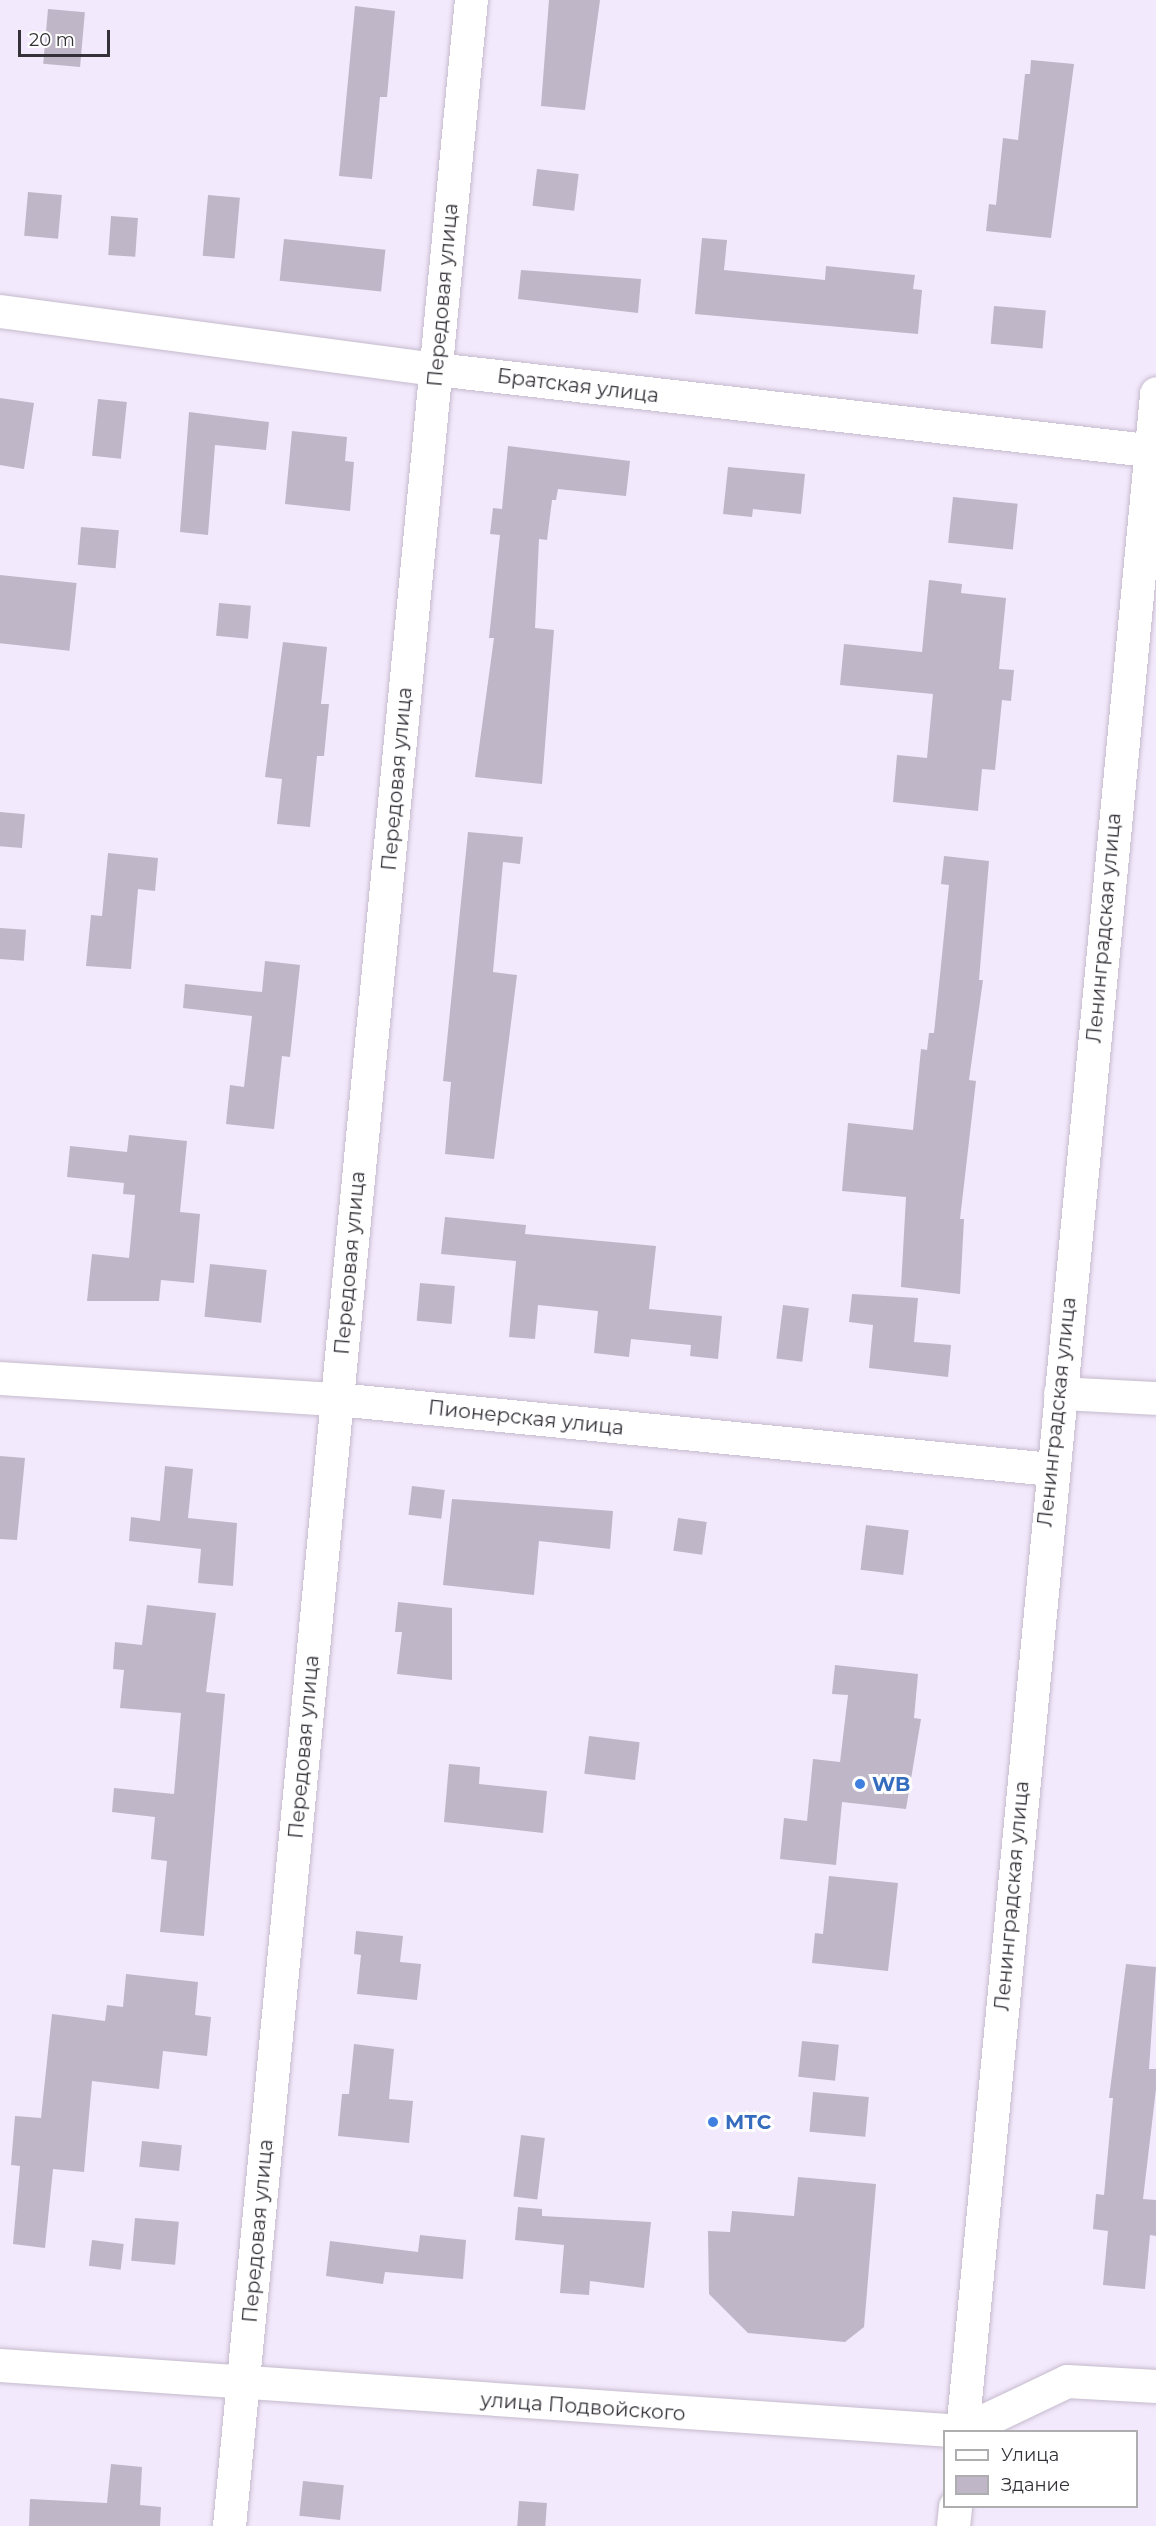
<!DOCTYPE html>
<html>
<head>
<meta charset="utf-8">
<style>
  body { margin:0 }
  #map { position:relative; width:1156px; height:2526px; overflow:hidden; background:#f3e9fc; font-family:Montserrat,sans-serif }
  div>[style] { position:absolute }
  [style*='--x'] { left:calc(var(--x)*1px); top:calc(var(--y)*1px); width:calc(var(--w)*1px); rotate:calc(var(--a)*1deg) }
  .building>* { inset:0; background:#bfb6c8; transform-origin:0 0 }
  .roads { filter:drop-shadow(0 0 2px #c5bbcd) drop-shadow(0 0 2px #c5bbcd) }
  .minor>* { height:33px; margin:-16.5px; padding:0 16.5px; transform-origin:16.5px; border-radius:16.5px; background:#fff }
  .tertiary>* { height:33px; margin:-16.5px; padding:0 16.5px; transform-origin:16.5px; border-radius:16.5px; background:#fff }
  .dots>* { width:16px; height:16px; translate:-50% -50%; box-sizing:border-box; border:3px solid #fff; border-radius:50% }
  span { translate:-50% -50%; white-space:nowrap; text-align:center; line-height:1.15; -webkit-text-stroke:6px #fff; paint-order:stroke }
  .street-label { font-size:20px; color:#343138 }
  .shop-label { font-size:20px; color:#366cbe; font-weight:700 }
  .left { translate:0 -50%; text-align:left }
  .legend { position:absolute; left:943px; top:2430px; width:195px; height:78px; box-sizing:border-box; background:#fff; border:2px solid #aeadaf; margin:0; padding:8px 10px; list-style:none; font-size:18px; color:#343138 }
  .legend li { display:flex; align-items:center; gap:12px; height:30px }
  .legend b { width:30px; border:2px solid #aeadaf }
  .scale { position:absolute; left:18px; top:30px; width:92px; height:27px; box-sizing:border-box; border:3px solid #343138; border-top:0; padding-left:8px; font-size:18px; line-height:21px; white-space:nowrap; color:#343138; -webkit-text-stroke:4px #fff; paint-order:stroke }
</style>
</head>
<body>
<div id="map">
  <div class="building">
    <i style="clip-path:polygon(549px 0,600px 0,585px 110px,541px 106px)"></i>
    <i style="clip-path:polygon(355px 6px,395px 11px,387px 97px,380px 97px,372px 179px,339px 176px)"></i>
    <i style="left:48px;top:9px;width:37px;height:55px;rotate:5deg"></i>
    <i style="clip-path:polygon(1031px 60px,1074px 64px,1051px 238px,986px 231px,989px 204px,996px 205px,1003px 138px,1018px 140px,1025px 74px,1030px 74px)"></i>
    <i style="left:537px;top:169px;width:42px;height:37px;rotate:7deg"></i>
    <i style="left:28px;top:192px;width:34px;height:44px;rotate:5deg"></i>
    <i style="left:208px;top:195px;width:32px;height:61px;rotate:5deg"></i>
    <i style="left:111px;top:216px;width:27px;height:39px;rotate:4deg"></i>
    <i style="clip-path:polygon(702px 238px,727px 240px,724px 270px,825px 280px,826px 266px,915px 275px,913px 289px,922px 290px,918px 334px,695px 314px)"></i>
    <i style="left:284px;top:239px;width:102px;height:42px;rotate:6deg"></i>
    <i style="clip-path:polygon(521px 270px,641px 279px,638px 313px,518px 299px)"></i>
    <i style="left:994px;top:306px;width:52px;height:38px;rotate:5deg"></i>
    <i style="clip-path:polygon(0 398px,34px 403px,24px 469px,0 465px)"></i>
    <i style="left:98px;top:399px;width:29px;height:57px;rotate:6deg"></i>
    <i style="clip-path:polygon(189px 412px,269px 422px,266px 450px,215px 445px,208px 535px,180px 532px)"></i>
    <i style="clip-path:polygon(292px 431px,347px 437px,345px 461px,354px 462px,350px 511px,285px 504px)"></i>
    <i style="clip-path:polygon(508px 446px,630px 461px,626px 496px,558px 489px,556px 500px,552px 500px,547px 540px,539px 539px,535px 628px,554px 630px,542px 784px,475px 777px,494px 638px,489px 638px,500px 535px,490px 534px,493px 508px,502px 509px)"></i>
    <i style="clip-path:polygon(728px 467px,805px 474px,801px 514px,753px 509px,752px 517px,723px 514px)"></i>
    <i style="left:953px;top:497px;width:65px;height:46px;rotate:6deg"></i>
    <i style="left:81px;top:527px;width:38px;height:38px;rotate:5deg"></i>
    <i style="left:0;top:575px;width:77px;height:68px;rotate:6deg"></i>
    <i style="clip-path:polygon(929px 580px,962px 584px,961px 593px,1006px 598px,999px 669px,1014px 670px,1011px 701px,1002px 700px,995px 770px,982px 769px,978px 811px,893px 802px,897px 755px,927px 758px,933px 694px,840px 685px,844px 644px,922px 652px)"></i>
    <i style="left:219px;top:603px;width:32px;height:33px;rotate:5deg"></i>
    <i style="clip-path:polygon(283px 642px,327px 647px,321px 704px,329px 704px,324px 756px,317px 756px,310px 827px,277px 824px,282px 779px,265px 777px)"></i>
    <i style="left:0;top:812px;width:25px;height:34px;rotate:5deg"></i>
    <i style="clip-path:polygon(468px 832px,523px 837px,520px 864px,503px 862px,493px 972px,517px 975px,494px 1159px,445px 1154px,451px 1082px,443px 1081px)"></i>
    <i style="clip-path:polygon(108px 853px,158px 858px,155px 891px,138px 889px,131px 969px,86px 966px,91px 915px,102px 916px)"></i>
    <i style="clip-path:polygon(944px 856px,989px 861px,979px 980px,983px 980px,969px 1080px,976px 1081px,960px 1219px,964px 1219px,960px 1294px,901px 1287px,906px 1197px,842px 1191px,848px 1123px,913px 1130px,921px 1049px,927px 1050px,929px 1033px,934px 1033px,940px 975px,949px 885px,941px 884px)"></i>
    <i style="left:0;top:928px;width:26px;height:31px;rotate:4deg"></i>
    <i style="clip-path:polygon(265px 961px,300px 965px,290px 1057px,282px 1056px,274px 1129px,226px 1124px,230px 1085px,244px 1087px,252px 1016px,183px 1008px,185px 984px,262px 992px)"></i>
    <i style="clip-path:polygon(129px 1135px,187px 1141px,180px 1212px,200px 1214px,194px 1283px,161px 1280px,159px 1301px,87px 1301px,92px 1254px,129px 1258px,135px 1195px,123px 1194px,124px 1183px,67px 1177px,70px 1146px,127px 1152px)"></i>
    <i style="clip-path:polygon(445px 1217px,526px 1225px,525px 1234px,656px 1246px,649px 1309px,722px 1316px,718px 1359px,690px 1356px,691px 1345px,631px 1339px,629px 1357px,594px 1353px,598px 1311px,538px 1305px,535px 1339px,509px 1337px,516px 1261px,441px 1254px)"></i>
    <i style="left:210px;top:1264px;width:57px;height:53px;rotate:6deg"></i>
    <i style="left:420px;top:1283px;width:35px;height:38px;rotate:5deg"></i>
    <i style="clip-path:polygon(852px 1294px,918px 1298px,914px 1342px,951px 1345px,948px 1377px,869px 1368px,873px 1325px,849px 1322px)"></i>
    <i style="left:783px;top:1305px;width:26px;height:54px;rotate:7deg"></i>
    <i style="clip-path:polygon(0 1456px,25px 1458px,17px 1540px,0 1539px)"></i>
    <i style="clip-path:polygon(165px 1466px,193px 1469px,188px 1518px,237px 1523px,233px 1586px,198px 1583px,201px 1549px,129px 1541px,131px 1517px,160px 1521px)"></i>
    <i style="left:412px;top:1486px;width:33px;height:29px;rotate:7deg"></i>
    <i style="clip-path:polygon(452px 1499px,613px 1511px,610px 1549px,539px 1541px,534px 1595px,443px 1585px)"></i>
    <i style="left:678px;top:1518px;width:29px;height:33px;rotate:8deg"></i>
    <i style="left:866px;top:1525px;width:43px;height:45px;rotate:7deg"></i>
    <i style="clip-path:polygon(398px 1602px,452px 1608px,452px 1680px,397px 1674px,402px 1632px,395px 1632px)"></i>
    <i style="clip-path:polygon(147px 1605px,216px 1613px,206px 1692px,225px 1694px,204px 1936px,160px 1932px,167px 1861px,151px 1859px,155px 1817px,112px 1812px,114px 1788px,174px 1794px,181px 1713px,120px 1708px,124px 1670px,113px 1669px,115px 1642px,142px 1645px)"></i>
    <i style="clip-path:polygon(835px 1665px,918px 1674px,914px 1718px,921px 1719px,906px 1809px,842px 1802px,836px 1865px,780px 1859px,784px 1818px,807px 1821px,813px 1759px,840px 1762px,848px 1695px,832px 1694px)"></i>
    <i style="left:589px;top:1736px;width:51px;height:38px;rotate:7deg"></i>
    <i style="clip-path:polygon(449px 1764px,480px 1767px,479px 1784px,547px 1791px,543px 1833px,444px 1822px)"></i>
    <i style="clip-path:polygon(829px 1876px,898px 1883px,888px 1971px,812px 1963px,815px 1933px,823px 1934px)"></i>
    <i style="clip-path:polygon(356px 1931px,403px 1936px,400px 1962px,421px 1964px,417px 2000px,357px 1994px,361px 1955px,354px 1954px)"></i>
    <i style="clip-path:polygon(1126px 1964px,1156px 1967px,1149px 2069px,1156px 2069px,1156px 2089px,1143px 2199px,1156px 2200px,1156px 2236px,1150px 2235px,1145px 2289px,1103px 2285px,1108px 2231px,1093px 2229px,1096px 2194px,1104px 2195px,1113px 2098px,1109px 2098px)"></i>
    <i style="clip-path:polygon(126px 1974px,198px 1982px,195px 2015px,211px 2017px,207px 2056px,163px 2051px,159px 2089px,92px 2081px,84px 2172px,53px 2169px,45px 2248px,13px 2244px,20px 2166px,11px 2165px,15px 2116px,41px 2118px,52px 2014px,105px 2021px,107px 2005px,123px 2007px)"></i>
    <i style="left:802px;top:2041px;width:37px;height:36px;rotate:6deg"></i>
    <i style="clip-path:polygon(354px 2044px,394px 2049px,389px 2099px,413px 2101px,409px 2143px,338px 2136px,342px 2094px,349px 2094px)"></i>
    <i style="left:813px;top:2092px;width:56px;height:40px;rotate:5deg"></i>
    <i style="left:521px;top:2135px;width:24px;height:62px;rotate:7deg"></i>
    <i style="left:142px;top:2141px;width:40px;height:26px;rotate:6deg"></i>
    <i style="clip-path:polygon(798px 2177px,876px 2184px,864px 2327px,845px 2342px,748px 2333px,709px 2294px,708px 2231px,730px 2232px,732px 2211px,794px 2216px)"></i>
    <i style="clip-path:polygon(518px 2207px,542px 2209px,542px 2216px,651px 2222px,644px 2288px,590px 2281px,589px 2295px,560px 2293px,564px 2245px,515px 2240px)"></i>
    <i style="left:135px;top:2218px;width:44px;height:43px;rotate:5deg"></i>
    <i style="clip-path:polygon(420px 2235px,466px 2240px,463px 2279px,385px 2272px,383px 2284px,326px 2276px,330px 2241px,418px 2252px)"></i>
    <i style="left:92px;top:2240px;width:32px;height:26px;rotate:7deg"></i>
    <i style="clip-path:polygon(111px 2464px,142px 2467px,140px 2505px,161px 2507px,160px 2526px,29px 2526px,30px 2499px,107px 2503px)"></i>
    <i style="left:303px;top:2481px;width:41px;height:35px;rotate:6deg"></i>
    <i style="left:519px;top:2501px;width:28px;height:25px;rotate:4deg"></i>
  </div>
  <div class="roads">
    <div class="minor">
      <i style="--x:0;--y:311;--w:440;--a:7.6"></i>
      <i style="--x:436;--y:369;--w:725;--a:6.5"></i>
      <i style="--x:0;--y:1378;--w:338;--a:3.6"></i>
      <i style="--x:337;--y:1399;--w:717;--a:5.6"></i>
      <i style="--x:1060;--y:1393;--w:96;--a:3"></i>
      <i style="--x:0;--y:2365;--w:964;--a:3.92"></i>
      <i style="--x:962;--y:2431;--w:116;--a:-25.5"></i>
      <i style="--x:1067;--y:2381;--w:89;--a:3.2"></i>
      <i style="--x:229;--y:2526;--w:2538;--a:-84.53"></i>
    </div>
    <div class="tertiary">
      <i style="--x:962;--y:2432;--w:2048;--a:-84.56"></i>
      <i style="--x:953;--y:2526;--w:20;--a:-84"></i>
    </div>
  </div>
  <div class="dots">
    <i style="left:860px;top:1784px;background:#3f7fe0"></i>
    <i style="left:713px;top:2122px;background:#3f7fe0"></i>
  </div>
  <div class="street-label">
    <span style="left:443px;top:295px;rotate:-85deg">Передовая улица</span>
    <span style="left:578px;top:386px;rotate:7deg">Братская улица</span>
    <span style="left:397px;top:779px;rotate:-85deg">Передовая улица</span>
    <span style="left:1104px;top:928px;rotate:-85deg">Ленинградская улица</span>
    <span style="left:350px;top:1263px;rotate:-85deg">Передовая улица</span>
    <span style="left:1057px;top:1412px;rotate:-84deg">Ленинградская улица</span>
    <span style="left:526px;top:1418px;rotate:6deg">Пионерская улица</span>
    <span style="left:304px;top:1747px;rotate:-85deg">Передовая улица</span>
    <span style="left:1012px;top:1896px;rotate:-85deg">Ленинградская улица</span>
    <span style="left:258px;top:2231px;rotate:-85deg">Передовая улица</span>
    <span style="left:583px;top:2407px;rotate:4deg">улица Подвойского</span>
  </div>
  <div class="shop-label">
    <span class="left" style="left:872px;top:1784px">WB</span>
    <span class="left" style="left:725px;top:2122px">МТС</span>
  </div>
  <ul class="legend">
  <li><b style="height:8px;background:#fff"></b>Улица</li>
  <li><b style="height:16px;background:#bfb6c8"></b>Здание</li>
  </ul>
  <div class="scale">20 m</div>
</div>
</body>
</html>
